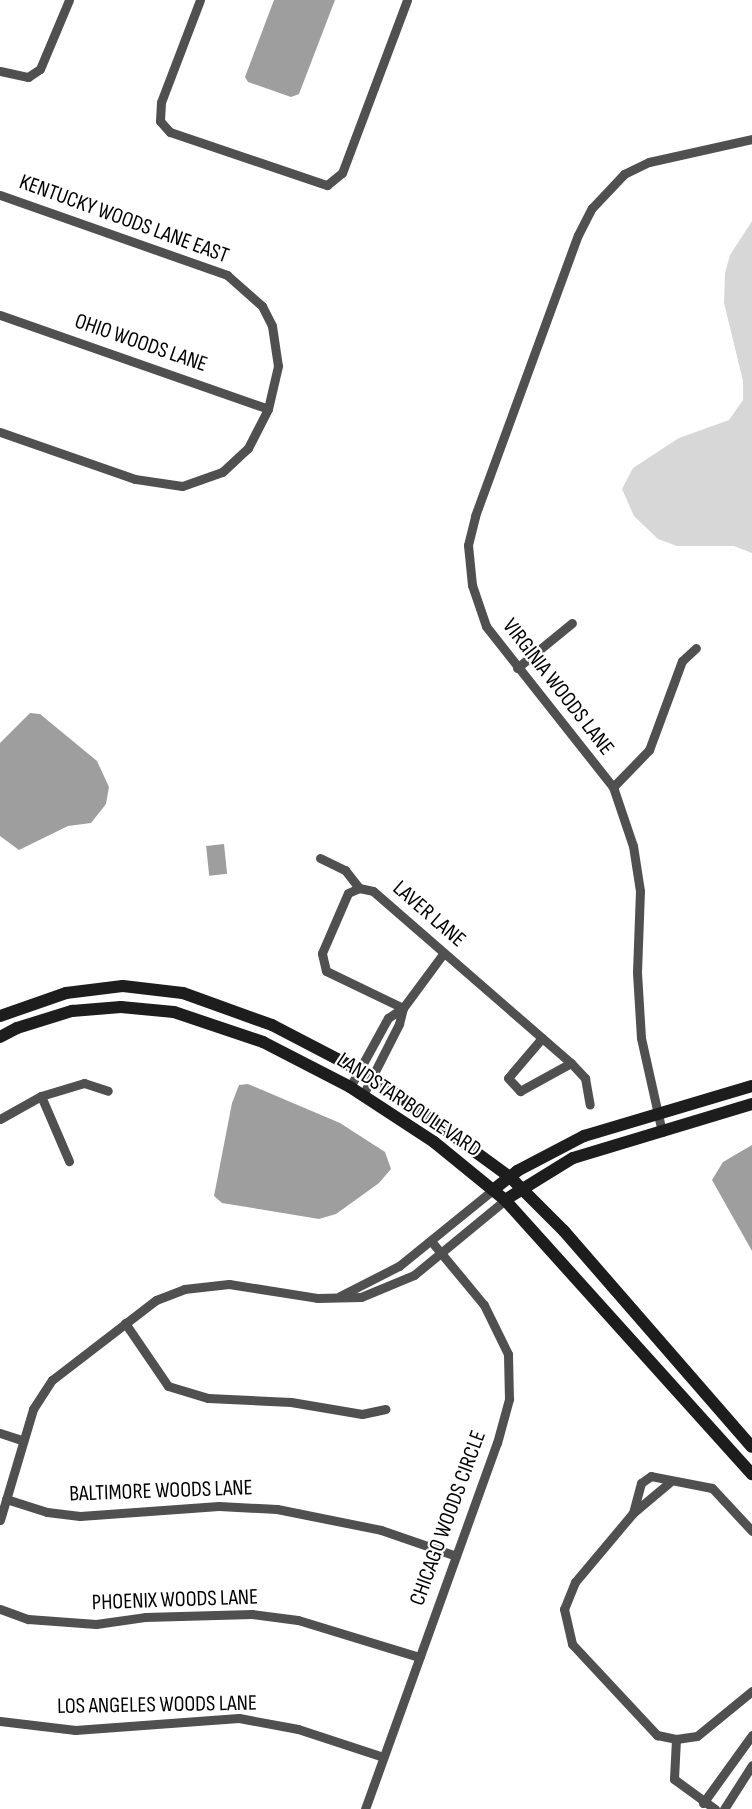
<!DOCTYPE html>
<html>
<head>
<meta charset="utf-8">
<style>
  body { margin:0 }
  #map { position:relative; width:752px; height:1809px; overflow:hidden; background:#fff; font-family:"Sofia Sans Condensed",sans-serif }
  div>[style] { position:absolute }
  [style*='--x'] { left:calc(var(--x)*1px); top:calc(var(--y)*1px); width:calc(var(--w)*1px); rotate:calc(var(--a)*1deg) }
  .green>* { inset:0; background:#d7d7d7 }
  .water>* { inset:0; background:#9e9e9e; transform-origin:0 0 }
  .street>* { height:9px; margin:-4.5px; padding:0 4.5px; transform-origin:4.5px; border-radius:4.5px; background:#505050 }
  .secondary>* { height:12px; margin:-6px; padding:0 6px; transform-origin:6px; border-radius:6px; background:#1d1d1d }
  span { translate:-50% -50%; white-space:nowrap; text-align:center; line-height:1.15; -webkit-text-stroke:4.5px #fff; paint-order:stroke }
  .street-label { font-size:22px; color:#000 }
</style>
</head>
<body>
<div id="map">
  <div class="green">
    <i style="clip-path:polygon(752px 221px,752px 553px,734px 546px,677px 546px,658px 539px,634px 516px,622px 489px,633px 468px,679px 438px,729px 420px,743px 400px,743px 381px,724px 303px,725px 273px,730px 255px)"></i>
  </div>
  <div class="water">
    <i style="clip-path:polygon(274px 0,335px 0,299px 94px,291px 97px,248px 82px,245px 77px)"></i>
    <i style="clip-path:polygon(30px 713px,40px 714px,97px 761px,109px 787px,106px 804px,91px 823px,68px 826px,19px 850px,0 836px,0 743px)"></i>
    <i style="left:224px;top:844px;width:30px;height:18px;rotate:84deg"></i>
    <i style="clip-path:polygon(248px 1084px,340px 1123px,385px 1152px,391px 1169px,379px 1183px,336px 1214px,319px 1219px,222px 1203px,214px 1196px,232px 1103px,239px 1085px)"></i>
    <i style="clip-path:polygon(752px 1145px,752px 1251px,712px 1180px,723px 1162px)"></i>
  </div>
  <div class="street">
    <i style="--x:200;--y:0;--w:109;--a:110.9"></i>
    <i style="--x:161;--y:102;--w:19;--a:93"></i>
    <i style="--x:160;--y:121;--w:15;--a:48"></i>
    <i style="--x:170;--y:132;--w:166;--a:18.7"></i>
    <i style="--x:327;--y:185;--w:19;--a:-39"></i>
    <i style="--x:342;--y:173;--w:185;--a:-69.4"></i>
    <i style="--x:0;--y:71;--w:29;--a:12"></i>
    <i style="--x:28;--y:77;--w:14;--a:-34"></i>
    <i style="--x:40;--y:69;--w:75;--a:-67.2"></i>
    <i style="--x:0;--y:195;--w:241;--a:19.4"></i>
    <i style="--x:227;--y:275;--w:47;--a:41.5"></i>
    <i style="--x:262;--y:306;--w:22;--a:63"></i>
    <i style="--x:272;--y:326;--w:40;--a:81.5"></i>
    <i style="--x:278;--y:366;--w:44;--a:103.1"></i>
    <i style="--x:268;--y:409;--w:44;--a:117.1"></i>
    <i style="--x:248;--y:448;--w:35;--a:137"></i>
    <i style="--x:222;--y:472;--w:42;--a:160.7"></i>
    <i style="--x:182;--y:486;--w:48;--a:-171.5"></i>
    <i style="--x:135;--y:479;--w:143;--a:-160.8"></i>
    <i style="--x:0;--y:315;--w:284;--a:19.3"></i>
    <i style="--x:517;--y:668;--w:71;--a:-39.3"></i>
    <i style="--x:613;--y:787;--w:52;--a:-45.8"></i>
    <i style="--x:649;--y:750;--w:95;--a:-69.7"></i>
    <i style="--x:682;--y:661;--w:19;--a:-43"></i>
    <i style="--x:320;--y:858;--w:28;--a:26"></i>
    <i style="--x:345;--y:870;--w:23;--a:52"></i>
    <i style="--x:403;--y:1008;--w:85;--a:-154.3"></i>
    <i style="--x:326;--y:971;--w:18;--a:-103"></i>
    <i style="--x:322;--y:953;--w:65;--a:-66.6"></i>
    <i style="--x:348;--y:893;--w:12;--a:-24"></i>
    <i style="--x:359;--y:888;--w:14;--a:12"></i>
    <i style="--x:373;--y:891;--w:262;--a:41"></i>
    <i style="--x:571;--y:1063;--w:21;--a:47"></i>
    <i style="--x:585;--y:1078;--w:27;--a:80"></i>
    <i style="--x:542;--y:1038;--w:52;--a:130.4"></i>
    <i style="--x:508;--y:1078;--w:18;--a:47"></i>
    <i style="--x:520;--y:1091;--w:58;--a:-28.8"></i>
    <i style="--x:350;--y:1087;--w:79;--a:-61.2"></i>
    <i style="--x:388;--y:1018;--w:18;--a:-34"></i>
    <i style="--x:403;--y:1008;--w:67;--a:-53.5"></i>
    <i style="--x:363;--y:1095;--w:80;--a:-63.1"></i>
    <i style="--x:399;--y:1024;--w:16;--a:-76"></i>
    <i style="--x:41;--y:1096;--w:71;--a:66.7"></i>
    <i style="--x:0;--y:1119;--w:47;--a:-29.3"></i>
    <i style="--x:41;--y:1096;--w:45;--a:-16.8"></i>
    <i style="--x:84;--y:1083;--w:25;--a:18"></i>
    <i style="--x:662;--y:1132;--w:96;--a:-102.6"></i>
    <i style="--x:641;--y:1038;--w:66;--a:-93.5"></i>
    <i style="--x:637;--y:972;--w:81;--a:-87.9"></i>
    <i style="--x:640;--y:891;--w:46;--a:-98.8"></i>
    <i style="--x:633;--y:846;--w:62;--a:-108.7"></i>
    <i style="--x:613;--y:787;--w:205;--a:-128.3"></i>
    <i style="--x:486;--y:626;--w:43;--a:-108.9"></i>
    <i style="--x:472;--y:585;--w:40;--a:-95.7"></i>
    <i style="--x:468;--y:545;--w:30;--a:-76"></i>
    <i style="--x:475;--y:516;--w:299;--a:-69.9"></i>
    <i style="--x:578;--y:235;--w:30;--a:-63"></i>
    <i style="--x:592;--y:208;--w:47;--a:-46.7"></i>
    <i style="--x:624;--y:174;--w:28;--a:-26"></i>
    <i style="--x:649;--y:162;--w:106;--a:-12.6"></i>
    <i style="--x:340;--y:1296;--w:66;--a:-27"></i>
    <i style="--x:399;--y:1266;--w:121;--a:-39"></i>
    <i style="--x:125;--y:1323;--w:76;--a:55.7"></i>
    <i style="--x:168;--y:1386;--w:42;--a:16.7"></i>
    <i style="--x:208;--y:1398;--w:83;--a:2.8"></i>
    <i style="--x:291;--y:1402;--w:72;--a:9.6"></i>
    <i style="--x:362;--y:1414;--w:24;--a:-12"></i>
    <i style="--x:0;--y:1433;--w:23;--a:18"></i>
    <i style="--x:6;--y:1499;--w:43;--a:17.6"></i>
    <i style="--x:47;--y:1512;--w:33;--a:7"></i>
    <i style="--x:80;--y:1516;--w:139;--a:-4.1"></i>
    <i style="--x:219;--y:1506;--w:58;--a:3"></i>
    <i style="--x:277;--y:1509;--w:106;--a:11.4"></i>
    <i style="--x:381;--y:1530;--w:79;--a:19.1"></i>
    <i style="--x:633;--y:1513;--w:48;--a:-40"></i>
    <i style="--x:0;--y:1520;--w:116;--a:-73.4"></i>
    <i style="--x:33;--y:1409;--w:35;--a:-57"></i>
    <i style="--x:52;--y:1380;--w:131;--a:-37.6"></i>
    <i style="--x:156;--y:1300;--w:30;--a:-21"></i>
    <i style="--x:184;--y:1289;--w:45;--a:-6.3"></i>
    <i style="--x:229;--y:1284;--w:89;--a:9"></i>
    <i style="--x:317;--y:1298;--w:44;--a:-1.3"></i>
    <i style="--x:361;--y:1297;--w:57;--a:-22.5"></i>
    <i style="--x:414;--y:1275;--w:118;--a:-39.5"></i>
    <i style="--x:752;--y:1531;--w:59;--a:-132.9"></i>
    <i style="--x:712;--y:1488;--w:62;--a:-168.9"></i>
    <i style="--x:651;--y:1476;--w:12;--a:145"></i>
    <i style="--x:641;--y:1483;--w:31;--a:105"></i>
    <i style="--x:633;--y:1513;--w:90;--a:130"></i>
    <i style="--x:575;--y:1582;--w:29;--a:112"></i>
    <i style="--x:564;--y:1609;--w:36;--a:77"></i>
    <i style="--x:572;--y:1644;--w:125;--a:47"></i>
    <i style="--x:657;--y:1735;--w:19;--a:12"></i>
    <i style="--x:676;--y:1739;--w:21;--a:-8"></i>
    <i style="--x:697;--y:1736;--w:71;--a:-39.3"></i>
    <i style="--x:0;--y:1609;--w:30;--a:20"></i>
    <i style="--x:28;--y:1619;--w:68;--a:4.2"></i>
    <i style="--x:96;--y:1624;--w:49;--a:-8.1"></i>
    <i style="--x:145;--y:1617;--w:107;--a:-1.6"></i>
    <i style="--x:252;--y:1614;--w:46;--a:7.4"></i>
    <i style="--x:298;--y:1620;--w:127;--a:17"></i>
    <i style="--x:0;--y:1721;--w:76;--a:6.8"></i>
    <i style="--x:75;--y:1730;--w:164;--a:-4.2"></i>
    <i style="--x:239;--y:1718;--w:60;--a:10.6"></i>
    <i style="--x:298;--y:1729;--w:89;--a:18.2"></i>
    <i style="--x:676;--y:1739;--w:40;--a:92.9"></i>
    <i style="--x:674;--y:1779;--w:51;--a:36.2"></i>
    <i style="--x:703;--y:1803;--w:84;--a:-54.2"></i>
    <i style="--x:365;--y:1809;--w:389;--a:-70.2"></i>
    <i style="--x:497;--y:1443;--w:46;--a:-74.7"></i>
    <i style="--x:509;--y:1399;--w:45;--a:-91.3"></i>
    <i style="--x:508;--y:1354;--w:55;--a:-116.1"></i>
    <i style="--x:484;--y:1305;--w:83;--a:-129.6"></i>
    <i style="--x:724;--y:1809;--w:52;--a:-57.5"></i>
  </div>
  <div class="secondary">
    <i style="--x:0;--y:1016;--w:70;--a:-19.2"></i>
    <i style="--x:66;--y:993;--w:57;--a:-7"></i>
    <i style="--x:123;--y:986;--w:60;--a:6.7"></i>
    <i style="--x:183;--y:993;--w:95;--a:19.8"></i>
    <i style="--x:272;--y:1025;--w:115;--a:27.5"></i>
    <i style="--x:374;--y:1078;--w:168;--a:36.1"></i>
    <i style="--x:510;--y:1177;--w:76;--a:45"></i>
    <i style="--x:564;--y:1231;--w:286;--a:49"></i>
    <i style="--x:0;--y:1037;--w:19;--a:-28"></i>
    <i style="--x:17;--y:1028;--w:58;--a:-17.2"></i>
    <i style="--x:72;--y:1011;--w:49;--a:-4.7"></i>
    <i style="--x:121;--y:1007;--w:53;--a:5.4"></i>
    <i style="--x:174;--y:1012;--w:94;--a:18.6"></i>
    <i style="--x:263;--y:1042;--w:98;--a:27.3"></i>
    <i style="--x:350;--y:1087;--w:100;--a:33.2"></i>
    <i style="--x:434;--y:1142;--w:92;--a:39.2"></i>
    <i style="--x:505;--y:1200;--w:369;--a:48"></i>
    <i style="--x:493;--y:1190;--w:31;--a:-38"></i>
    <i style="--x:517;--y:1171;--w:76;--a:-27.6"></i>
    <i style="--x:584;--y:1136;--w:175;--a:-16.6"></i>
    <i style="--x:505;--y:1200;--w:80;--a:-31.7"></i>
    <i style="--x:573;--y:1158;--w:187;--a:-16.8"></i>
  </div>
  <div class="street-label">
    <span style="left:124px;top:219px;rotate:20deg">KENTUCKY WOODS LANE EAST</span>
    <span style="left:141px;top:343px;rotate:19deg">OHIO WOODS LANE</span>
    <span style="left:558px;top:687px;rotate:52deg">VIRGINIA WOODS LANE</span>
    <span style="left:429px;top:914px;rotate:41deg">LAVER LANE</span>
    <span style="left:409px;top:1105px;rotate:34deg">LANDSTAR BOULEVARD</span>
    <span style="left:161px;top:1491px;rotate:-2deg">BALTIMORE WOODS LANE</span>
    <span style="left:448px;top:1518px;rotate:-70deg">CHICAGO WOODS CIRCLE</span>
    <span style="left:175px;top:1600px;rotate:-2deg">PHOENIX WOODS LANE</span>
    <span style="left:157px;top:1705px;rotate:-1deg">LOS ANGELES WOODS LANE</span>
  </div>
</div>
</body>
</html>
